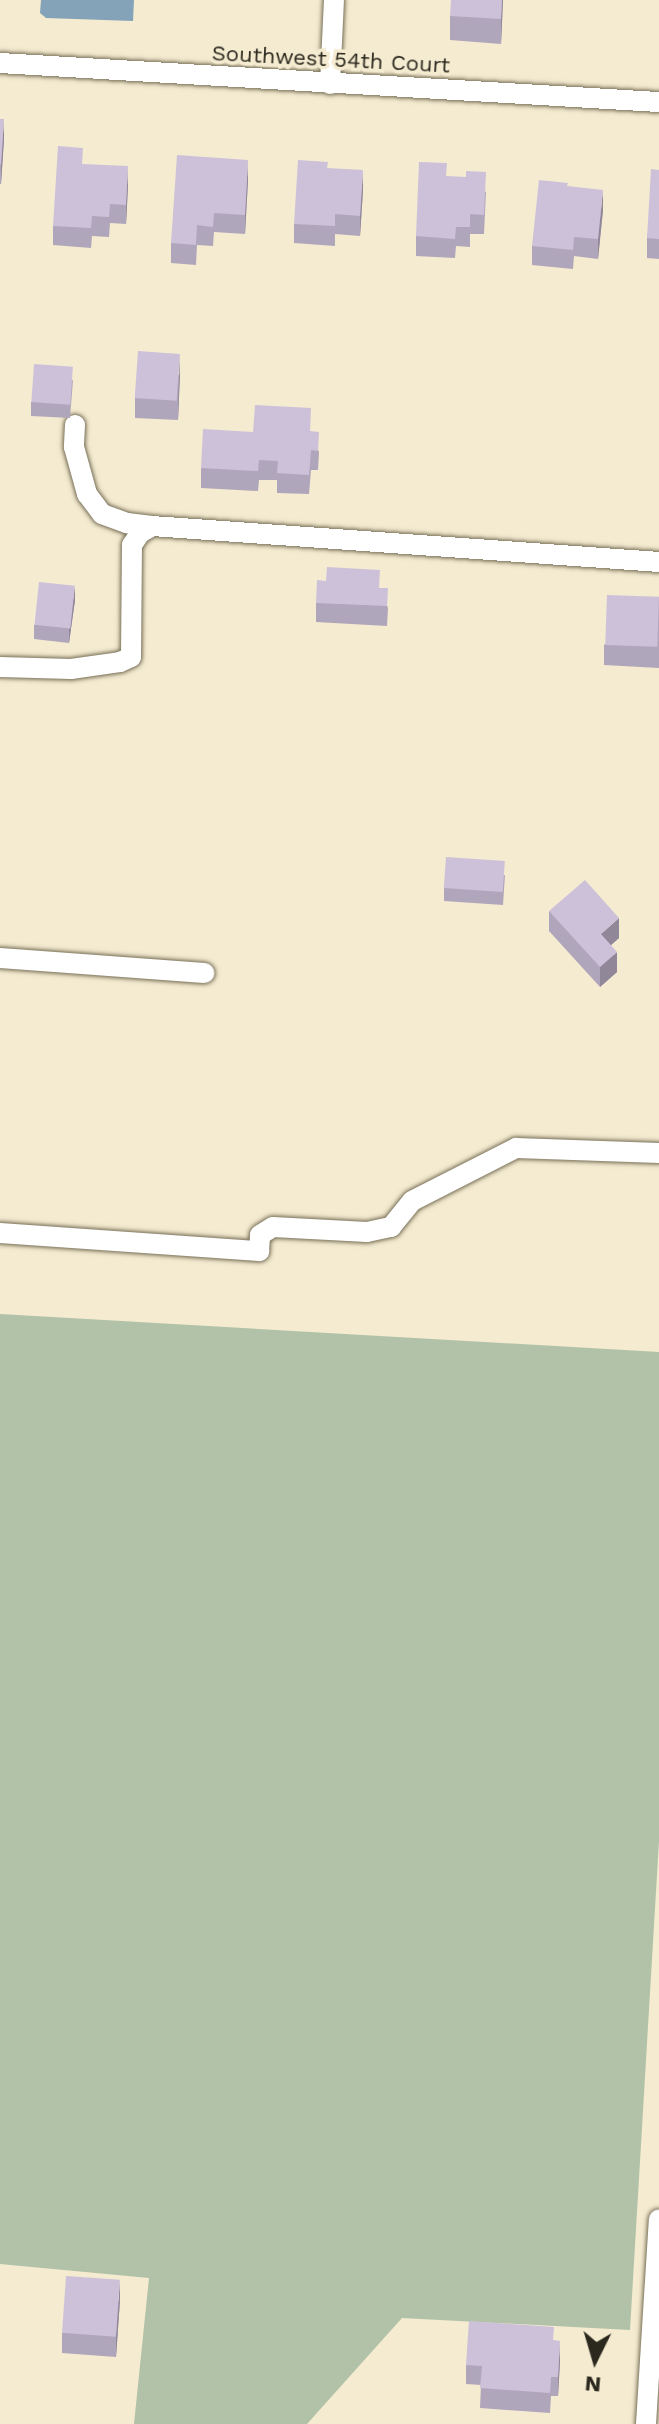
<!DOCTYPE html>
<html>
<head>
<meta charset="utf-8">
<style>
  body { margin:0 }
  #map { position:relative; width:659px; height:2424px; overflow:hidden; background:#f4ebd0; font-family:"Work Sans",sans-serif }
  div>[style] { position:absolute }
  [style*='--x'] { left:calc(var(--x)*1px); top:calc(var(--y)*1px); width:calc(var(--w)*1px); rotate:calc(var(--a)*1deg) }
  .green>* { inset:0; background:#b1c2a8 }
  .water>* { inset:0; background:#85a3b8 }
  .roads { filter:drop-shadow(0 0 2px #776f57) drop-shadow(0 0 2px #776f57) }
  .minor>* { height:20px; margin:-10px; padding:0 10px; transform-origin:10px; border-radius:10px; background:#fff }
  .wall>* { inset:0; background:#b0a6bb }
  .shaded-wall>* { inset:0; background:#908799 }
  .building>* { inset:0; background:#cdc1da; transform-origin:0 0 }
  span { translate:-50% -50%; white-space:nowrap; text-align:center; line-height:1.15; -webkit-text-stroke:7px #f4ebd0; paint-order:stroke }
  .street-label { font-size:22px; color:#2b281e }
  .north { position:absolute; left:555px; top:2320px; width:80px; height:80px; -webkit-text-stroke:6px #f4ebd0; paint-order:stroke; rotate:185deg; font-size:22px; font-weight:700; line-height:32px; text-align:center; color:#2b281e }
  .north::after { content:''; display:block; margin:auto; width:28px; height:36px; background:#2b281e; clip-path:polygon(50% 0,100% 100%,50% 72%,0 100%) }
</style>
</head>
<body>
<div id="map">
  <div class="green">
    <i style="clip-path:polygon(0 1314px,659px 1352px,659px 1841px,630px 2330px,402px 2318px,307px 2424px,134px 2424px,149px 2278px,0 2264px)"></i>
  </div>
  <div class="water">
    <i style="clip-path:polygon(41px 0,134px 0,133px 21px,46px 18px,40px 13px)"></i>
  </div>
  <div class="roads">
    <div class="minor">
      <i style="--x:0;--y:63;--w:660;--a:3.39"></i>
      <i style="--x:330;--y:84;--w:84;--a:-87.3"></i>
      <i style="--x:75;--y:425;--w:22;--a:93"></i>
      <i style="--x:74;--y:447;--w:49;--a:74.5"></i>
      <i style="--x:87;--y:494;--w:25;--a:53"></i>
      <i style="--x:102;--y:514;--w:27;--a:20"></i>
      <i style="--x:127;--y:523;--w:25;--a:7"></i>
      <i style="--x:0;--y:667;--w:71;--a:1.6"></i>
      <i style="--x:71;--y:669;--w:49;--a:-8.1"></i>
      <i style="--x:120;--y:662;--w:12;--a:-24"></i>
      <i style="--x:131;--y:657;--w:112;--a:-89.5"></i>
      <i style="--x:132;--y:545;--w:14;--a:-56"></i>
      <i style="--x:140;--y:533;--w:14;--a:-30"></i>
      <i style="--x:152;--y:526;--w:508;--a:4.06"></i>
      <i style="--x:0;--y:958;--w:205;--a:4.2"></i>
      <i style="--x:0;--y:1233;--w:260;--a:4"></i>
      <i style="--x:259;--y:1251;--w:16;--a:-86"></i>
      <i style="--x:260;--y:1235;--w:15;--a:-32"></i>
      <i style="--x:273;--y:1227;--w:94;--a:3"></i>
      <i style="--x:367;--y:1232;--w:25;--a:-12"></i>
      <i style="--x:391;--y:1227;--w:33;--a:-51"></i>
      <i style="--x:412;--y:1201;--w:117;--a:-27"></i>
      <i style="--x:516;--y:1148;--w:143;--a:2"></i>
      <i style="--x:646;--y:2424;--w:205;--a:-86.4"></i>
    </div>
  </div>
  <div class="wall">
    <i style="clip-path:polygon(503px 0,501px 44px,450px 40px,450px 16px)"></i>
    <i style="clip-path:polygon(0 119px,4px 139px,1px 184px,0 184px)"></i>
    <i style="clip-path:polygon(83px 164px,128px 186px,126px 224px,110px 223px,109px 237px,92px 236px,91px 248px,53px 245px,53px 226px)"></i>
    <i style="clip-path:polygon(328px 168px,363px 190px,360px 236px,335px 234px,335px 246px,294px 243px,294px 224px)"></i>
    <i style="clip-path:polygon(659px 170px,659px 259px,647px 258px,647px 238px)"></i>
    <i style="clip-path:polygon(447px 176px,486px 192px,484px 234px,470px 234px,470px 247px,456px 246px,455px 258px,416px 256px,416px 236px)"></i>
    <i style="clip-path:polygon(248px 180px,245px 234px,214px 232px,213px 246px,197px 245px,196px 265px,171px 263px,171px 243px)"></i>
    <i style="clip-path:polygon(568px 186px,603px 210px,598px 259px,574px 256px,573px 269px,532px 265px,532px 246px)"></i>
    <i style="clip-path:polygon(180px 374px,178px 420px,135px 418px,135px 398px)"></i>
    <i style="clip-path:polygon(73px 380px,70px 418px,31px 416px,31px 402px)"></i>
    <i style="clip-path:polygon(311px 431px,319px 452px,318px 470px,311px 470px,309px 494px,277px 493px,277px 480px,259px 480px,258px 491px,201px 488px,201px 468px,253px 432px)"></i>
    <i style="clip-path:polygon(380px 588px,388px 608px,387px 626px,316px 622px,316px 603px)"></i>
    <i style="clip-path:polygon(659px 597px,659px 668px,604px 665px,604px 645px)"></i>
    <i style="clip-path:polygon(75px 600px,69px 643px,34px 639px,34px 625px)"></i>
    <i style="clip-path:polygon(505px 875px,503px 905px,444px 901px,444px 888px)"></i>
    <i style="clip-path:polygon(549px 911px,619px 938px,611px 945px,617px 972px,600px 987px,549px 931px)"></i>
    <i style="clip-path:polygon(120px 2300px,116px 2357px,62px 2353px,62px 2333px)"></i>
    <i style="clip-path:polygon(554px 2340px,560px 2361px,558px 2396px,551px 2396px,550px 2413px,480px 2408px,481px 2385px,466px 2384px,466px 2365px)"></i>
  </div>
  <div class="shaded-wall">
    <i style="clip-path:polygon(502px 0,503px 0,501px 44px,501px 19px)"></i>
    <i style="clip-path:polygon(4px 119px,4px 139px,1px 184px,1px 165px)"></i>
    <i style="clip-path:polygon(248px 160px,248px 180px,245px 234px,245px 215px)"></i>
    <i style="clip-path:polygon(128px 166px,128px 186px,126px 224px,126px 205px)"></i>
    <i style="clip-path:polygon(363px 170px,363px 190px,360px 236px,360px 216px)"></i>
    <i style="clip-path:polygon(603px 190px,603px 210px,598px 259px,598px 239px)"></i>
    <i style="clip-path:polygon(180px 354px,180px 374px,178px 420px,178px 401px)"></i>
    <i style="clip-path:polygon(75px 586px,75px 600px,69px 643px,69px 630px)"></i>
    <i style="clip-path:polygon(619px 918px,619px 938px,601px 954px,601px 934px)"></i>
    <i style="clip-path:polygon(617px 952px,617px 972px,600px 987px,600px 967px)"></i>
    <i style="clip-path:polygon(120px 2280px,120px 2300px,116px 2357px,116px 2337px)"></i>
    <i style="clip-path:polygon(560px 2341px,560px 2361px,558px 2396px,558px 2377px)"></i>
  </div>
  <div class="building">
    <i style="clip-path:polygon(451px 0,502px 0,501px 19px,450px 16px)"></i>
    <i style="clip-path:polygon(0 119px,4px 119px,1px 165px,0 164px)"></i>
    <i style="clip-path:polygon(58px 146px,83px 148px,82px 164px,128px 166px,126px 205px,110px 204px,109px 217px,92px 216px,91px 228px,53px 226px)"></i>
    <i style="clip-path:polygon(177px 155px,248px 160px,245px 215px,214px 213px,213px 227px,197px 225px,196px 245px,171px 243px)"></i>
    <i style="clip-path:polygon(298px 160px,328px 162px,327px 168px,363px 170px,360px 216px,335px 214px,335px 226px,294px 224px)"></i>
    <i style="clip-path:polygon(419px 162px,447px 163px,446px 176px,466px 177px,466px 171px,486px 172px,484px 215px,470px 214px,470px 227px,456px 227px,455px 239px,416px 236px)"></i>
    <i style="clip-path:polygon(651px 169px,659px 170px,659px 239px,647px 238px)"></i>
    <i style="clip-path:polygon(539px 180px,568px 183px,567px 186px,603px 190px,598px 239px,574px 237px,573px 250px,532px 246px)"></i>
    <i style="left:138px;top:351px;width:42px;height:47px;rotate:4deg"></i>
    <i style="left:34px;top:364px;width:39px;height:38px;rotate:4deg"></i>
    <i style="clip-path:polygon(255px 405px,311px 408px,310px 431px,319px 432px,318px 451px,311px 450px,309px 475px,277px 473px,278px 461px,259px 460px,258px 471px,201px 468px,203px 429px,253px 432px)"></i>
    <i style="clip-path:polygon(327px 567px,380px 570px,379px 588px,388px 588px,387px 606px,316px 603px,317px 580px,326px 581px)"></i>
    <i style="left:39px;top:582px;width:36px;height:43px;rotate:6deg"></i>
    <i style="left:607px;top:595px;width:52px;height:50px;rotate:2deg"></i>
    <i style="left:446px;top:857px;width:59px;height:31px;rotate:4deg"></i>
    <i style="clip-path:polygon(585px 880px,619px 918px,601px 934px,617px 952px,600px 967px,549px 911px)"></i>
    <i style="left:66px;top:2276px;width:54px;height:57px;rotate:4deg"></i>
    <i style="clip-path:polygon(469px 2321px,554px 2327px,553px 2340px,560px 2341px,558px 2377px,551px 2377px,550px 2393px,480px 2388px,482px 2366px,466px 2365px)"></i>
  </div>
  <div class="street-label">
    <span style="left:331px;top:59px;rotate:3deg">Southwest 54th Court</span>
  </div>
  <div class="north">N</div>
</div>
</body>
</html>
